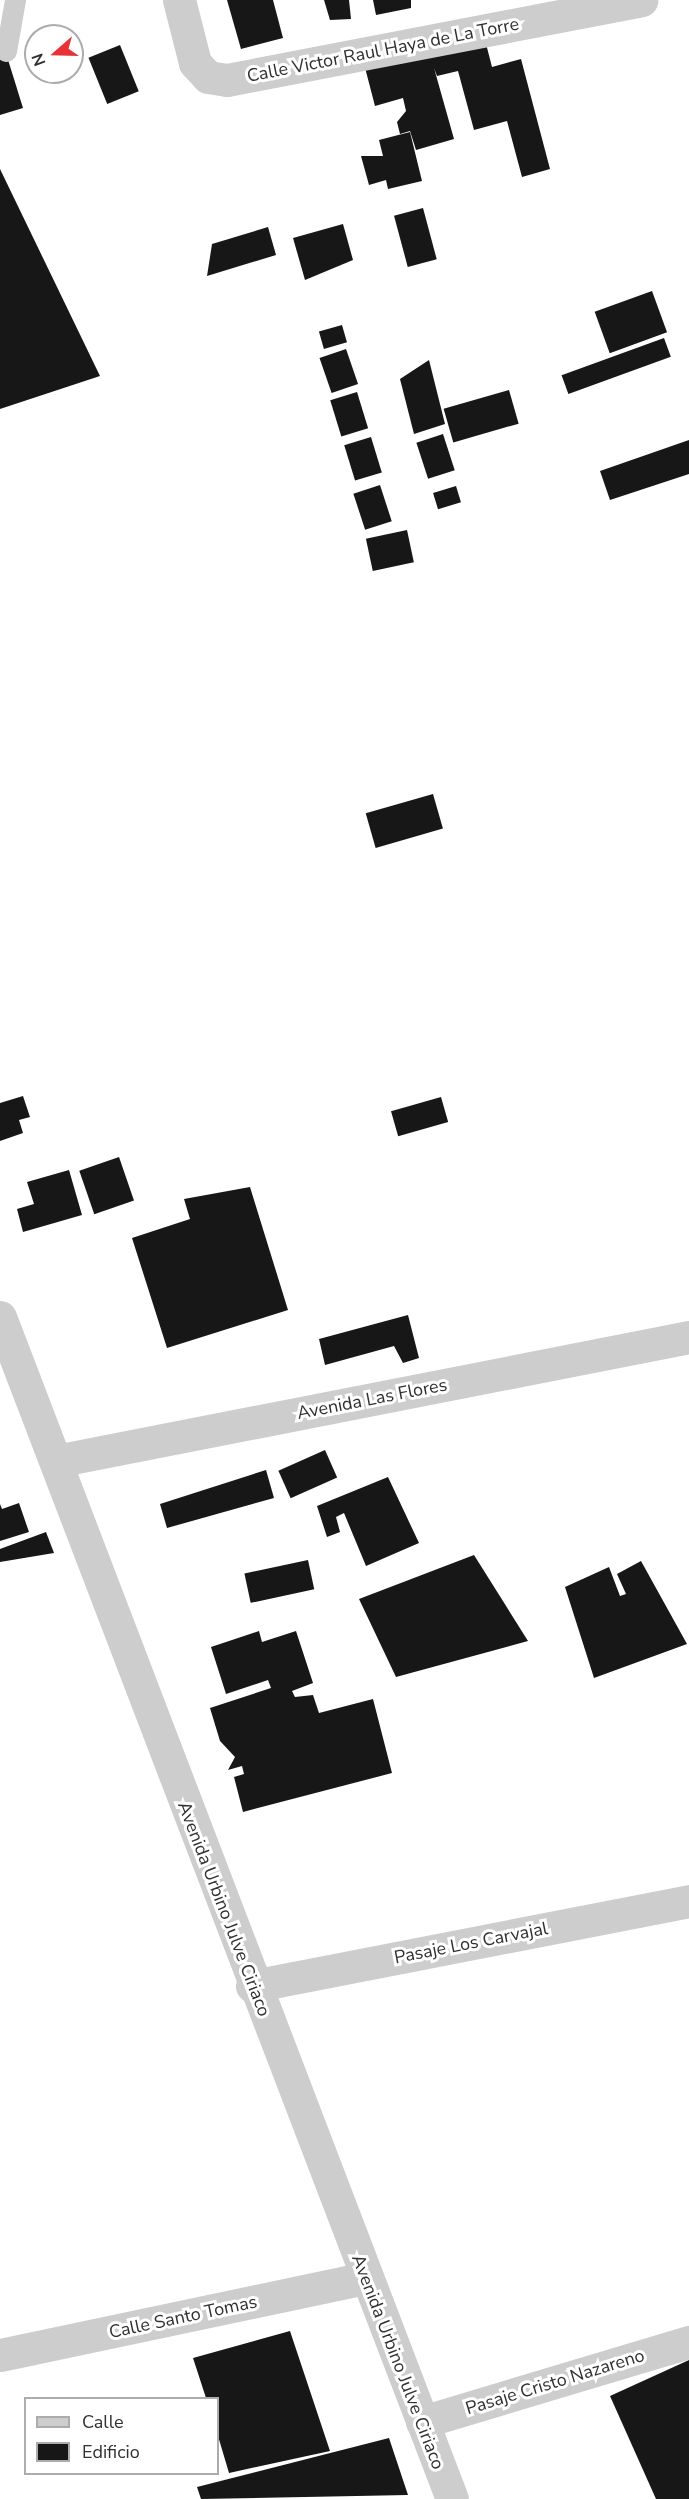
<!DOCTYPE html>
<html>
<head>
<meta charset="utf-8">
<style>
  body { margin:0 }
  #map { position:relative; width:689px; height:2499px; overflow:hidden; background:#fff; font-family:"Nunito Sans",sans-serif }
  div>[style] { position:absolute }
  [style*='--x'] { left:calc(var(--x)*1px); top:calc(var(--y)*1px); width:calc(var(--w)*1px); rotate:calc(var(--a)*1deg) }
  .building>* { inset:0; background:#171717; transform-origin:0 0 }
  .service>* { height:21px; margin:-10.5px; padding:0 10.5px; transform-origin:10.5px; border-radius:10.5px; background:#cdcdcd }
  .minor>* { height:33px; margin:-16.5px; padding:0 16.5px; transform-origin:16.5px; border-radius:16.5px; background:#cdcdcd }
  span { translate:-50% -50%; white-space:nowrap; text-align:center; line-height:1.15; -webkit-text-stroke:6px #fff; paint-order:stroke }
  .street-label { font-size:18px; color:#303030 }
  .legend { position:absolute; left:24px; top:2397px; width:195px; height:78px; box-sizing:border-box; background:#fff; border:2px solid #acacac; margin:0; padding:8px 10px; list-style:none; font-size:18px; color:#303030 }
  .legend li { display:flex; align-items:center; gap:12px; height:30px }
  .legend b { width:30px; border:2px solid #acacac }
  .north { position:absolute; left:24px; top:24px; width:60px; height:60px; box-sizing:border-box; background:#fff; border:2px solid #acacac; border-radius:50%; rotate:250deg; font-size:16px; font-weight:700; line-height:24px; text-align:center; color:#303030 }
  .north::after { content:''; display:block; margin:auto; width:21px; height:27px; background:#e83236; clip-path:polygon(50% 0,100% 100%,50% 72%,0 100%) }
</style>
</head>
<body>
<div id="map">
  <div class="building">
    <i style="clip-path:polygon(227px 0,273px 0,283px 38px,241px 49px)"></i>
    <i style="clip-path:polygon(324px 0,349px 0,351px 19px,330px 20px)"></i>
    <i style="clip-path:polygon(373px 0,411px 0,411px 8px,376px 15px)"></i>
    <i style="clip-path:polygon(0 34px,23px 108px,0 115px)"></i>
    <i style="clip-path:polygon(484px 36px,492px 67px,521px 59px,550px 169px,522px 177px,507px 121px,474px 130px,458px 71px,437px 76px,434px 68px,454px 139px,416px 150px,410px 131px,400px 134px,397px 122px,406px 111px,403px 98px,375px 106px,363px 60px)"></i>
    <i style="left:120px;top:45px;width:50px;height:34px;rotate:68deg"></i>
    <i style="clip-path:polygon(410px 132px,422px 181px,388px 189px,386px 180px,369px 185px,361px 156px,383px 156px,379px 140px)"></i>
    <i style="clip-path:polygon(0 169px,100px 376px,0 409px)"></i>
    <i style="left:423px;top:208px;width:53px;height:30px;rotate:75deg"></i>
    <i style="clip-path:polygon(343px 224px,353px 260px,305px 280px,293px 238px)"></i>
    <i style="clip-path:polygon(268px 227px,276px 255px,207px 276px,212px 244px)"></i>
    <i style="left:652px;top:291px;width:44px;height:61px;rotate:70deg"></i>
    <i style="left:342px;top:325px;width:18px;height:24px;rotate:74deg"></i>
    <i style="left:664px;top:338px;width:20px;height:109px;rotate:70deg"></i>
    <i style="left:346px;top:349px;width:37px;height:28px;rotate:71deg"></i>
    <i style="clip-path:polygon(429px 360px,445px 424px,414px 434px,400px 379px)"></i>
    <i style="left:509px;top:390px;width:35px;height:68px;rotate:74deg"></i>
    <i style="left:357px;top:392px;width:38px;height:28px;rotate:73deg"></i>
    <i style="left:443px;top:434px;width:38px;height:28px;rotate:72deg"></i>
    <i style="left:371px;top:437px;width:37px;height:28px;rotate:73deg"></i>
    <i style="clip-path:polygon(689px 440px,689px 474px,610px 500px,600px 471px)"></i>
    <i style="left:380px;top:485px;width:38px;height:28px;rotate:72deg"></i>
    <i style="left:456px;top:486px;width:17px;height:24px;rotate:73deg"></i>
    <i style="left:407px;top:530px;width:33px;height:42px;rotate:78deg"></i>
    <i style="left:433px;top:794px;width:36px;height:70px;rotate:74deg"></i>
    <i style="clip-path:polygon(23px 1096px,30px 1117px,19px 1120px,23px 1133px,0 1141px,0 1103px)"></i>
    <i style="left:441px;top:1097px;width:26px;height:52px;rotate:74deg"></i>
    <i style="left:119px;top:1157px;width:46px;height:42px;rotate:71deg"></i>
    <i style="clip-path:polygon(69px 1170px,82px 1215px,23px 1232px,17px 1209px,34px 1204px,27px 1182px)"></i>
    <i style="clip-path:polygon(250px 1187px,288px 1310px,167px 1348px,132px 1238px,190px 1219px,184px 1199px)"></i>
    <i style="clip-path:polygon(408px 1315px,419px 1358px,403px 1363px,394px 1346px,325px 1365px,319px 1339px)"></i>
    <i style="left:325px;top:1450px;width:30px;height:51px;rotate:66deg"></i>
    <i style="clip-path:polygon(266px 1470px,274px 1498px,167px 1528px,160px 1504px)"></i>
    <i style="clip-path:polygon(388px 1477px,419px 1543px,366px 1566px,344px 1513px,336px 1517px,340px 1532px,327px 1537px,317px 1506px)"></i>
    <i style="clip-path:polygon(19px 1503px,29px 1532px,0 1541px,0 1504px,2px 1509px)"></i>
    <i style="clip-path:polygon(46px 1532px,54px 1553px,0 1562px,0 1549px)"></i>
    <i style="clip-path:polygon(474px 1555px,528px 1641px,396px 1677px,359px 1599px)"></i>
    <i style="left:308px;top:1560px;width:30px;height:65px;rotate:78deg"></i>
    <i style="clip-path:polygon(641px 1561px,687px 1644px,594px 1678px,565px 1587px,609px 1567px,620px 1596px,626px 1594px,617px 1574px)"></i>
    <i style="clip-path:polygon(259px 1631px,262px 1642px,296px 1631px,313px 1683px,292px 1691px,295px 1697px,313px 1695px,319px 1713px,373px 1699px,392px 1773px,243px 1812px,234px 1777px,244px 1774px,242px 1766px,228px 1770px,235px 1757px,220px 1741px,210px 1708px,271px 1688px,268px 1680px,226px 1694px,211px 1647px)"></i>
    <i style="clip-path:polygon(290px 2331px,330px 2451px,229px 2473px,218px 2436px,218px 2398px,206px 2398px,193px 2358px)"></i>
    <i style="clip-path:polygon(689px 2360px,689px 2499px,656px 2499px,610px 2396px)"></i>
    <i style="clip-path:polygon(389px 2438px,408px 2495px,201px 2499px,197px 2487px)"></i>
  </div>
  <div class="service">
    <i style="--x:6;--y:51;--w:52;--a:-80"></i>
  </div>
  <div class="minor">
    <i style="--x:179;--y:0;--w:65;--a:75.7"></i>
    <i style="--x:195;--y:63;--w:19;--a:47"></i>
    <i style="--x:208;--y:77;--w:19;--a:9"></i>
    <i style="--x:227;--y:80;--w:422;--a:-10.9"></i>
    <i style="--x:0;--y:1317;--w:1265;--a:69.07"></i>
    <i style="--x:56;--y:1461;--w:645;--a:-11.08"></i>
    <i style="--x:252;--y:1986;--w:445;--a:-11"></i>
    <i style="--x:0;--y:2355;--w:374;--a:-11.9"></i>
    <i style="--x:422;--y:2422;--w:279;--a:-16.7"></i>
  </div>
  <div class="street-label">
    <span style="left:383px;top:50px;rotate:-11deg">Calle Victor Raul Haya de La Torre</span>
    <span style="left:372px;top:1399px;rotate:-11deg">Avenida Las Flores</span>
    <span style="left:224px;top:1909px;rotate:69deg">Avenida Urbino Julve Ciriaco</span>
    <span style="left:471px;top:1943px;rotate:-11deg">Pasaje Los Carvajal</span>
    <span style="left:183px;top:2317px;rotate:-12deg">Calle Santo Tomas</span>
    <span style="left:398px;top:2362px;rotate:69deg">Avenida Urbino Julve Ciriaco</span>
    <span style="left:555px;top:2382px;rotate:-17deg">Pasaje Cristo Nazareno</span>
  </div>
  <ul class="legend">
  <li><b style="height:8px;background:#cdcdcd"></b>Calle</li>
  <li><b style="height:16px;background:#171717"></b>Edificio</li>
  </ul>
  <div class="north">N</div>
</div>
</body>
</html>
